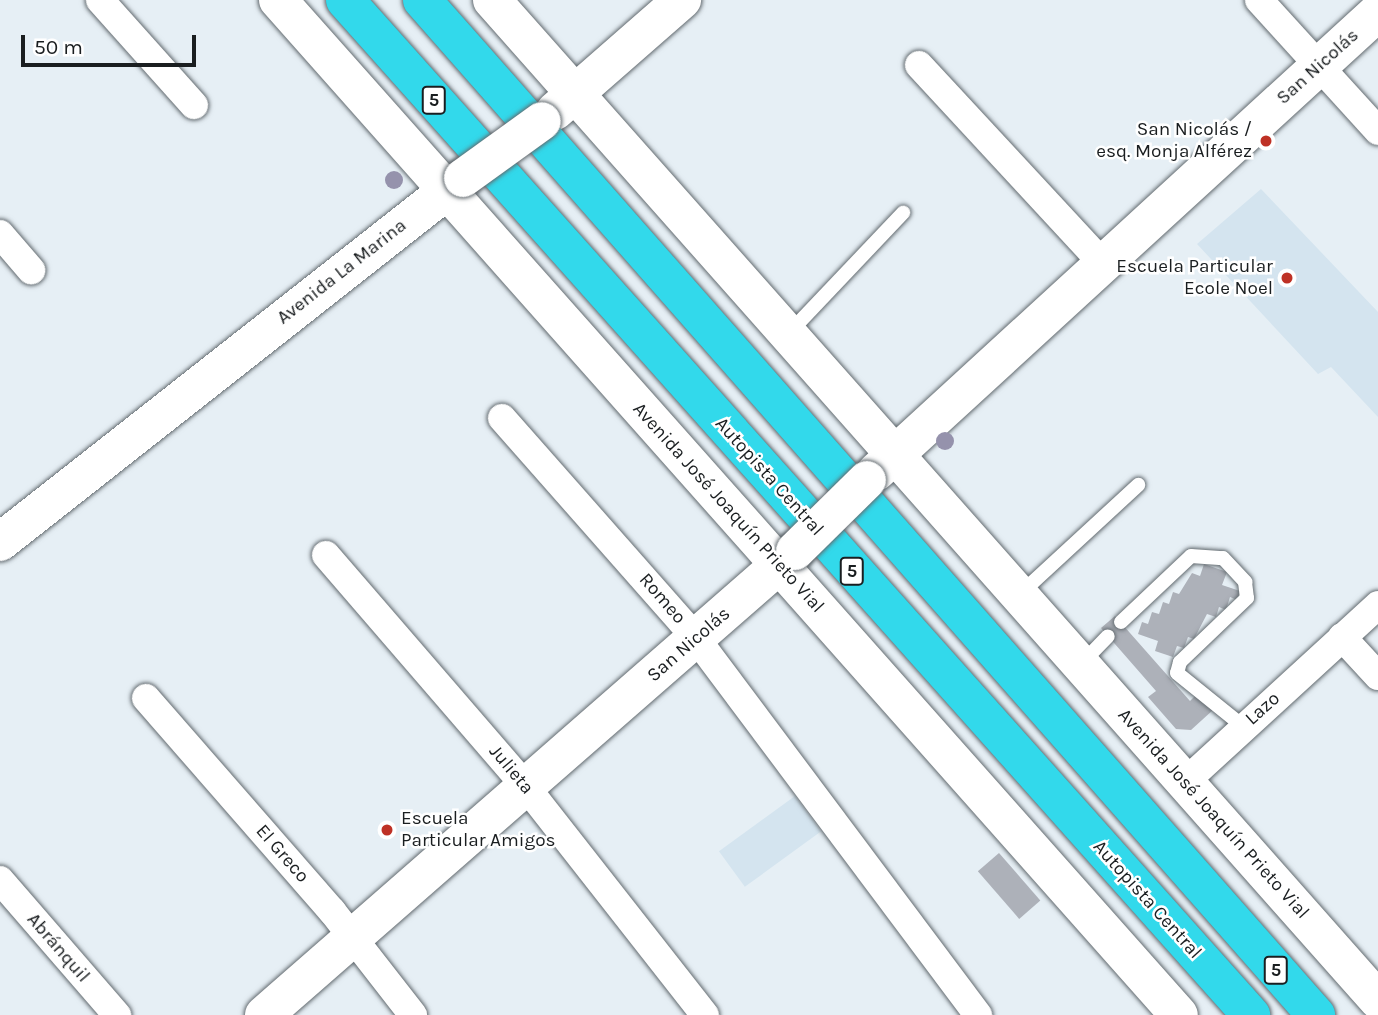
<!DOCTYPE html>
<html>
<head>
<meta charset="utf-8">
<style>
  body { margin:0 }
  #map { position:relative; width:1378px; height:1015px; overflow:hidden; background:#e6eff5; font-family:Karla,sans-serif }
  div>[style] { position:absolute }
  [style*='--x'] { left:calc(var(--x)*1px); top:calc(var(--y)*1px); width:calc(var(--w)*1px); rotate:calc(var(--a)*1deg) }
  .built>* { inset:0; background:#d4e4ef; transform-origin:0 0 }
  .building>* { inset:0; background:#adb1b9; transform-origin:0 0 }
  .roads { filter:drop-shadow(0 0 2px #626a6f) drop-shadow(0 0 2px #626a6f) }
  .lane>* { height:14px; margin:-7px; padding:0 7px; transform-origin:7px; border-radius:7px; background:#fff }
  .street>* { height:28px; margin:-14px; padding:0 14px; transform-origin:14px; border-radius:14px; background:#fff }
  .secondary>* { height:38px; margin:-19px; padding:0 19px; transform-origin:19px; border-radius:19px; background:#fff }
  .highway>* { height:38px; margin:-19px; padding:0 19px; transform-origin:19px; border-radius:19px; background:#32d9eb }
  .bridges { filter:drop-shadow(0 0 2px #626a6f) drop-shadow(0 0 2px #626a6f) }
  .secondary-bridge>* { height:38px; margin:-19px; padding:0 19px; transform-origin:19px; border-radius:19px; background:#fff }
  .trees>* { width:18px; height:18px; margin:-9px; border-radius:50%; background:#9592ac }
  .dots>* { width:19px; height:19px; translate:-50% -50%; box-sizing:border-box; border:4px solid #fff; border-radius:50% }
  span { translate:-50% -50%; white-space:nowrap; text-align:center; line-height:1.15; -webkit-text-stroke:5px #fff; paint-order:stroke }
  .shield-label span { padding:2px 5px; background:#fff; border:2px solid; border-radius:5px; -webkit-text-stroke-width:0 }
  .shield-label { font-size:18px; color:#1a1e20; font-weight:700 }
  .street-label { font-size:19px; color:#1a1e20 }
  .poi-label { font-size:19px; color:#1a1e20 }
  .right { translate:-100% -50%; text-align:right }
  .left { translate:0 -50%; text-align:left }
  .scale { position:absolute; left:21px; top:35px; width:175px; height:32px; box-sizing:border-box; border:4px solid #1a1e20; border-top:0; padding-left:9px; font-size:21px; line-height:24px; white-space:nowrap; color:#1a1e20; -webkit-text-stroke:5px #fff; paint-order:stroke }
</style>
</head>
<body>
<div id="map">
  <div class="built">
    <i style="clip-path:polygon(1261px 189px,1378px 312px,1378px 417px,1331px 367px,1318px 374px,1197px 244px)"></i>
    <i style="left:795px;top:796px;width:44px;height:94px;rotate:54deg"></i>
  </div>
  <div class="building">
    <i style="clip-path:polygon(1204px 564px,1227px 572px,1222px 585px,1240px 591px,1237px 600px,1230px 597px,1226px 610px,1219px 607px,1216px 617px,1207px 614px,1194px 639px,1188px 637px,1184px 648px,1177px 646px,1173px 657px,1155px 651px,1158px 641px,1138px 634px,1142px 622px,1148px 624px,1152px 612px,1159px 614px,1163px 602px,1169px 604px,1173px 592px,1179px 594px,1192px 573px,1200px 576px)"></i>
    <i style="clip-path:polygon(1115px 616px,1190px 701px,1198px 693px,1213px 710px,1191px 730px,1176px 729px,1148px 697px,1156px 691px,1101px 628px)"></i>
    <i style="left:999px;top:853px;width:63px;height:28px;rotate:49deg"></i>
  </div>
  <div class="roads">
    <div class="lane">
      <i style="--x:789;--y:333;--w:166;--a:-46.5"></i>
      <i style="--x:1020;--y:594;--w:161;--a:-42.7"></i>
      <i style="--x:1121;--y:622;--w:96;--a:-43.3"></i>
      <i style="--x:1191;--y:556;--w:32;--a:4"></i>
      <i style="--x:1223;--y:558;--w:33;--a:47"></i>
      <i style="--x:1245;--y:582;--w:16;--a:83"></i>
      <i style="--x:1247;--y:598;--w:93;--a:136.3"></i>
      <i style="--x:1180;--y:662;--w:11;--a:105"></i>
      <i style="--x:1177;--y:673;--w:86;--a:38.9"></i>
      <i style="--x:1082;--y:663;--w:37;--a:-46"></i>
    </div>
    <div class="street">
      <i style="--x:100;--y:0;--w:141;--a:48.2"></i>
      <i style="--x:1259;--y:0;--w:177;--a:47.7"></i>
      <i style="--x:919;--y:65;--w:271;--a:47.2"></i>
      <i style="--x:0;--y:234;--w:48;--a:49.3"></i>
      <i style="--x:502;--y:418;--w:293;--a:48.6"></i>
      <i style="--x:696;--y:638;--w:471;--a:53.2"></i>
      <i style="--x:326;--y:555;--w:306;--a:49.2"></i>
      <i style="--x:526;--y:787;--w:290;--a:51.9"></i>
      <i style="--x:1342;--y:637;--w:53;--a:47.3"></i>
      <i style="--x:146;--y:698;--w:283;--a:48.9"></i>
      <i style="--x:332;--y:911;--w:132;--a:52.1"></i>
      <i style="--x:1185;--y:782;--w:262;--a:-42.5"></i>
      <i style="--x:0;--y:880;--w:179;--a:49.1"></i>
    </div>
    <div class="secondary">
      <i style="--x:278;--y:0;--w:1357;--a:48.41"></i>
      <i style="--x:492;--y:0;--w:1336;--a:48.46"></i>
      <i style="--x:555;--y:111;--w:169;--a:-41.2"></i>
      <i style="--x:876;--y:472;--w:681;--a:-42.5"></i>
      <i style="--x:0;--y:542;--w:589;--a:-38.17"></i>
      <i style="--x:264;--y:1015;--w:705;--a:-41.15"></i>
    </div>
    <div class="highway">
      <i style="--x:345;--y:0;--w:1361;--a:48.25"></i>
      <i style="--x:422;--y:0;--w:1353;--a:48.63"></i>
    </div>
  </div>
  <div class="bridges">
    <div class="secondary-bridge">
      <i style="--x:463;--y:178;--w:97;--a:-35.8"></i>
      <i style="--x:795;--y:551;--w:101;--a:-44.6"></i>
    </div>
  </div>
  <div class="trees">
    <i style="left:394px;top:180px"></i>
    <i style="left:945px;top:441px"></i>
  </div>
  <div class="dots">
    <i style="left:1266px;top:141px;background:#be3125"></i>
    <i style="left:1287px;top:278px;background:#be3125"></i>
    <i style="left:387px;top:830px;background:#be3125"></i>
  </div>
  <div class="shield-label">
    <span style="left:434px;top:100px">5</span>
    <span style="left:852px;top:571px">5</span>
    <span style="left:1276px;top:970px">5</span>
  </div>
  <div class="street-label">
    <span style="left:1318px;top:67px;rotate:-42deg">San Nicolás</span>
    <span style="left:342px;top:272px;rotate:-38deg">Avenida La Marina</span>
    <span style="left:769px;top:477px;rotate:48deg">Autopista Central</span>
    <span style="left:728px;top:508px;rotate:48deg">Avenida José Joaquín Prieto Vial</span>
    <span style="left:662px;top:599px;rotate:49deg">Romeo</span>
    <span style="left:689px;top:645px;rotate:-41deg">San Nicolás</span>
    <span style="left:1263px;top:709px;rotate:-42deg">Lazo</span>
    <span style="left:511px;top:770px;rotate:50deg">Julieta</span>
    <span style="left:1213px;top:814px;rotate:48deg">Avenida José Joaquín Prieto Vial</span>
    <span style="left:282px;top:854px;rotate:49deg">El Greco</span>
    <span style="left:1147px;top:900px;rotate:48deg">Autopista Central</span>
    <span style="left:58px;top:948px;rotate:49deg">Abránquil</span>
  </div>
  <div class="poi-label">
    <span class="right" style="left:1252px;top:141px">San Nicolás /<br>esq. Monja Alférez</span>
    <span class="right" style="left:1273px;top:278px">Escuela Particular<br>Ecole Noel</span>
    <span class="left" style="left:401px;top:830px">Escuela<br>Particular Amigos</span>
  </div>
  <div class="scale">50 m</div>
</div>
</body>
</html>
